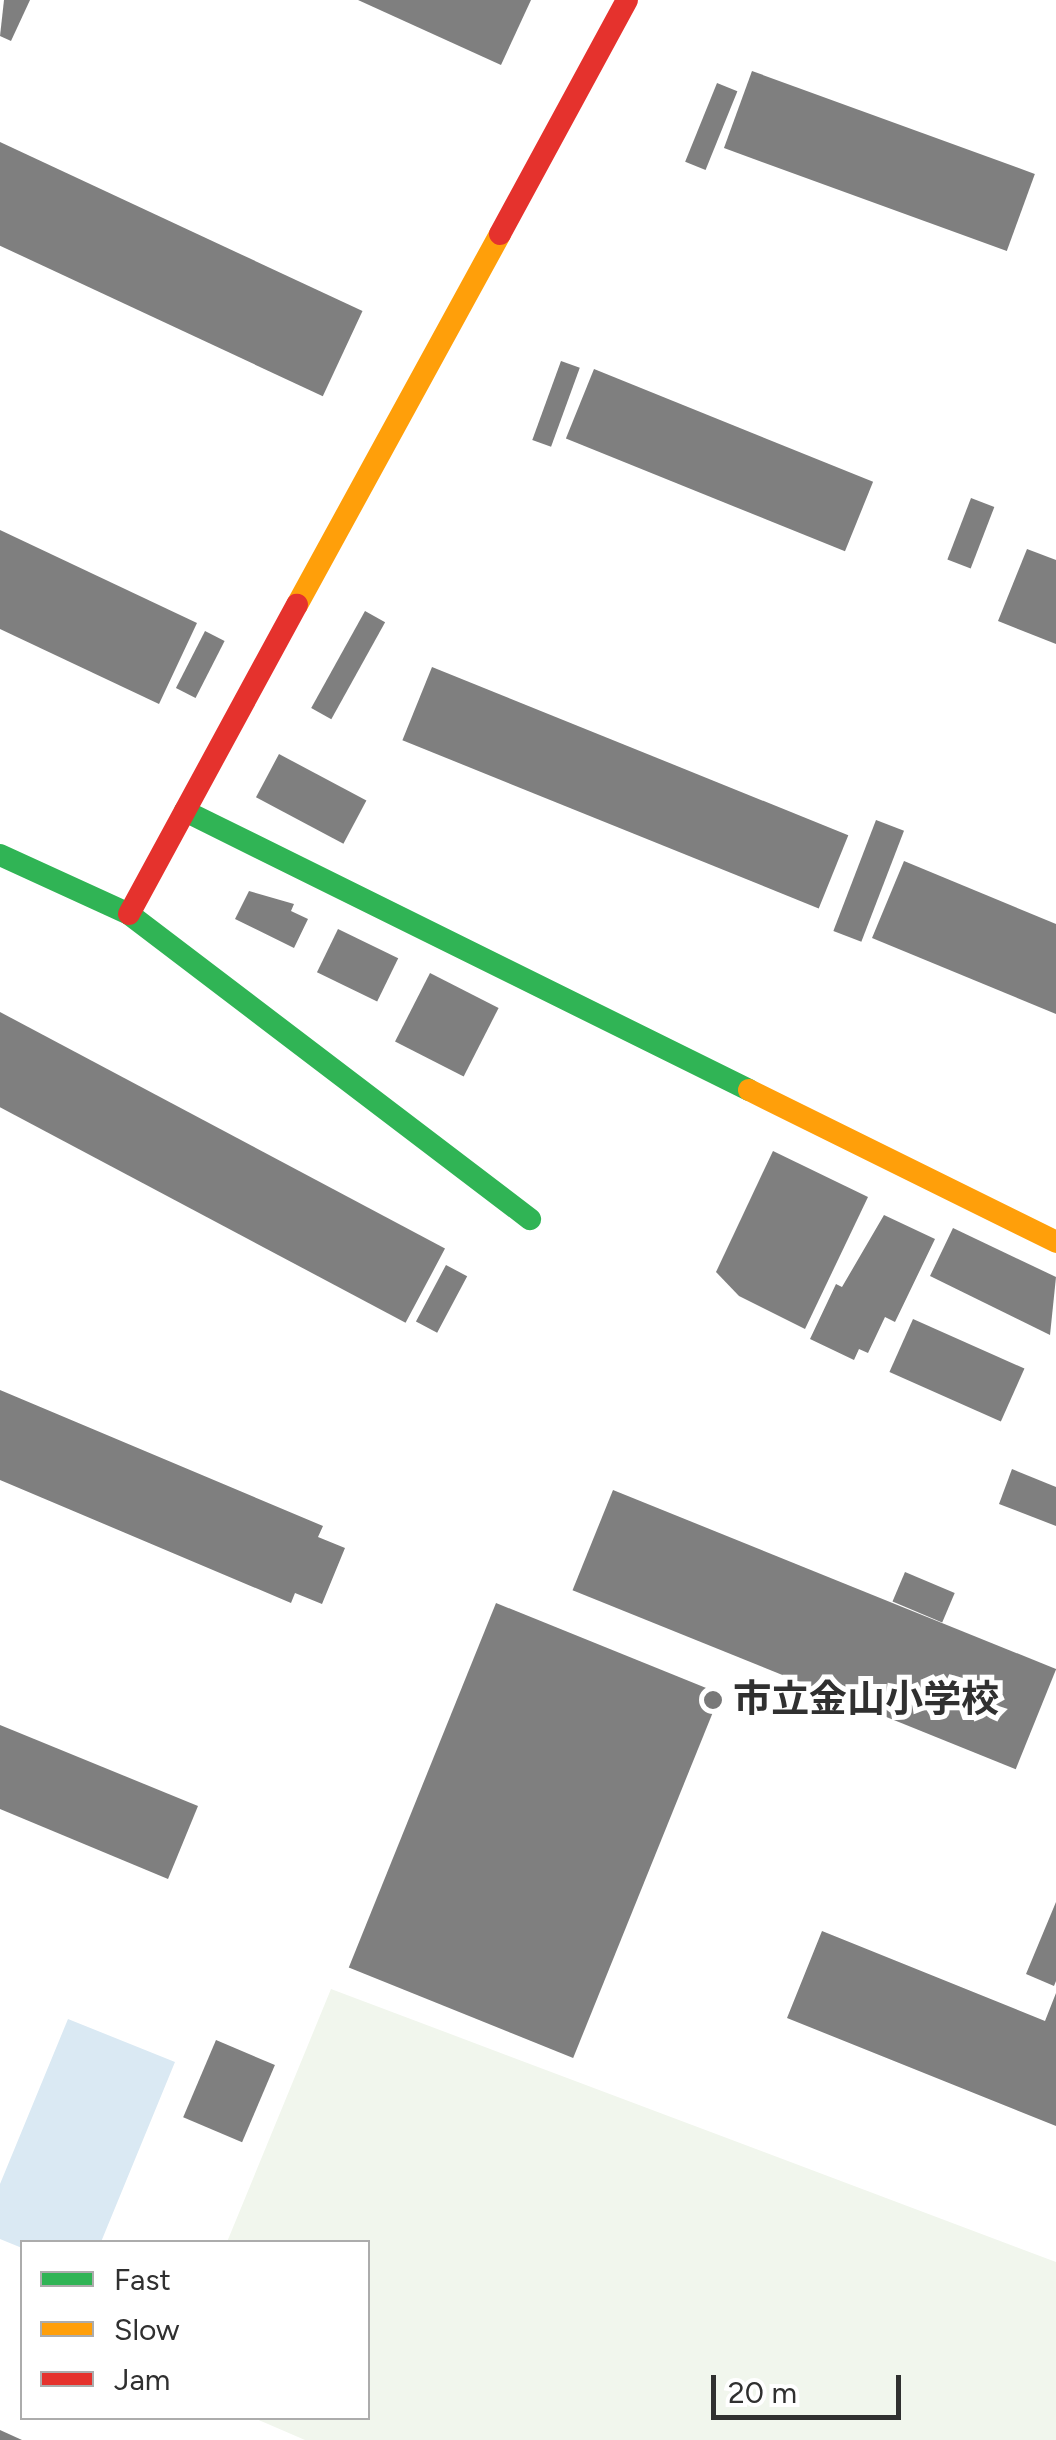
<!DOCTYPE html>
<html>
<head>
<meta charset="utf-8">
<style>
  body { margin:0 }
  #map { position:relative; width:1056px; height:2440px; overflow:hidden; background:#fff; font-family:Figtree,"Noto Sans JP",sans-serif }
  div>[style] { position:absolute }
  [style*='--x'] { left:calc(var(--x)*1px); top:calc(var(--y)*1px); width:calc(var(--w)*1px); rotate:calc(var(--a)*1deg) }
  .green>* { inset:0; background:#f1f6ed }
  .water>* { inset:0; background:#dae9f3 }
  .building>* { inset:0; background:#7f7f7f; transform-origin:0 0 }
  .fast>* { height:22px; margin:-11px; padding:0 11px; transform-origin:11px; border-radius:11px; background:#30b455 }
  .slow>* { height:22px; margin:-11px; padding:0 11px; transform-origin:11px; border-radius:11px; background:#ff9f0a }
  .jam>* { height:22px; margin:-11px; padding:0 11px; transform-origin:11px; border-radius:11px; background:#e5322d }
  .dots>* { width:28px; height:28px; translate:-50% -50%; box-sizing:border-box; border:5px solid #fff; border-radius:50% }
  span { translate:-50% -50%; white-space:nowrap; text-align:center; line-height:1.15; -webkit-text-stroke:10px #fff; paint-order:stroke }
  .poi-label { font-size:38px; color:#303030; font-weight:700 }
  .left { translate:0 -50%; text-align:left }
  .legend { position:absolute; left:20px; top:2240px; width:350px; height:180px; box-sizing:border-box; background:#fff; border:2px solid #acacac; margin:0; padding:12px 18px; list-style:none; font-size:30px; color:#303030 }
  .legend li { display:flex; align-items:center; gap:20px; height:50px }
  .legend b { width:50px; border:2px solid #acacac }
  .scale { position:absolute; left:711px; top:2375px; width:190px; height:45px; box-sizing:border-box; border:5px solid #303030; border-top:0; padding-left:12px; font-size:30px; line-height:35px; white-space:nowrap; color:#303030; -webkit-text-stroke:8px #fff; paint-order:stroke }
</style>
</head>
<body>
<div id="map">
  <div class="green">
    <i style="clip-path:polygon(331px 1989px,1056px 2262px,1056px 2440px,305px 2440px,254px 2418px,368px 2418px,368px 2242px,227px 2242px)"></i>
  </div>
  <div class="water">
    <i style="clip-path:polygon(68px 2019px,175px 2062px,101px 2242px,22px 2242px,22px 2248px,0 2239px,0 2184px)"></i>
  </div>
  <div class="building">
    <i style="clip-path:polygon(4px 0,30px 0,11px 41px,0 36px)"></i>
    <i style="clip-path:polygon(358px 0,531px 0,501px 65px)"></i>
    <i style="left:752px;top:71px;width:301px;height:82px;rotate:20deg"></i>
    <i style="left:717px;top:83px;width:22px;height:85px;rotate:22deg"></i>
    <i style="left:0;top:142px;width:400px;height:94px;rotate:25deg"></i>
    <i style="left:561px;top:361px;width:20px;height:84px;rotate:20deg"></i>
    <i style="left:594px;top:369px;width:301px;height:75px;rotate:22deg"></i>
    <i style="left:971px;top:498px;width:25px;height:66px;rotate:21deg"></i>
    <i style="clip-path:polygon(0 530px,197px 623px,159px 704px,0 629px)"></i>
    <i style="clip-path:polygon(1027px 549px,1056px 560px,1056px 644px,998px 621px)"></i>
    <i style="left:365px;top:611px;width:23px;height:111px;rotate:29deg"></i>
    <i style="left:205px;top:631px;width:22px;height:64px;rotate:27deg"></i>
    <i style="left:432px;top:667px;width:449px;height:79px;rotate:22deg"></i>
    <i style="left:279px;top:754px;width:99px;height:49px;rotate:28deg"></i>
    <i style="left:876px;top:820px;width:30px;height:119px;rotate:21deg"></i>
    <i style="clip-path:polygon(904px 861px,1056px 924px,1056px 1014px,872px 938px)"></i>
    <i style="clip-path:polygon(249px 891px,294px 904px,291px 911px,308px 919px,294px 948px,235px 919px)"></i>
    <i style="left:338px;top:929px;width:67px;height:48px;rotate:26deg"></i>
    <i style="left:430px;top:973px;width:77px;height:77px;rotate:27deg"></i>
    <i style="left:0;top:1012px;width:504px;height:84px;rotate:28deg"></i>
    <i style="clip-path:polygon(773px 1151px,868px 1197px,805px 1329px,739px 1296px,716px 1272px)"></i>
    <i style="clip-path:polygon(884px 1215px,935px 1239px,895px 1322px,885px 1317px,868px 1353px,859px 1349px,854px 1360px,810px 1339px,836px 1284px,842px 1287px)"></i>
    <i style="clip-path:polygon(953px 1228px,1056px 1277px,1050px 1335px,930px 1276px)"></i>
    <i style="left:446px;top:1265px;width:24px;height:64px;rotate:28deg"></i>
    <i style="left:913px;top:1319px;width:122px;height:58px;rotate:24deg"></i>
    <i style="clip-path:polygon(0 1390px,323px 1526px,318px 1537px,345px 1548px,322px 1604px,295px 1593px,291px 1603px,0 1480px)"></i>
    <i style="clip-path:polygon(1012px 1469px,1056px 1487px,1056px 1526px,999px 1504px)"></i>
    <i style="left:613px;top:1490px;width:478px;height:108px;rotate:22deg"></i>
    <i style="left:905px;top:1572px;width:54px;height:32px;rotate:23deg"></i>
    <i style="left:496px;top:1603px;width:242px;height:393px;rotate:22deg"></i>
    <i style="clip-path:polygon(0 1725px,198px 1806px,168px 1879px,0 1809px)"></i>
    <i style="clip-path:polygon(1056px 1902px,1056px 1981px,1054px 1986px,1026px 1974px)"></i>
    <i style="clip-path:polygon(822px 1931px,1045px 2021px,1056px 1993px,1056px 2126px,787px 2018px)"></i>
    <i style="left:216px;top:2040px;width:64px;height:84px;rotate:23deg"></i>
    <i style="clip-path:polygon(0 2430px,22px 2440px,0 2440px)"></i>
  </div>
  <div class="fast">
    <i style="--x:185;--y:811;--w:629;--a:26.32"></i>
    <i style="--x:0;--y:855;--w:142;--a:24.6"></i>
    <i style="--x:129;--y:914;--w:504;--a:37.26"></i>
  </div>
  <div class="slow">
    <i style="--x:297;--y:605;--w:423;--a:-61.3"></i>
    <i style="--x:749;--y:1090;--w:343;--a:26.3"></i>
  </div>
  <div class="jam">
    <i style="--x:500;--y:234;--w:266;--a:-61.5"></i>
    <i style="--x:129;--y:914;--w:352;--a:-61.5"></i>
  </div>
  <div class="dots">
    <i style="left:713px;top:1700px;background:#787878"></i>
  </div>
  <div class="poi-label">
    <span class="left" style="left:733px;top:1700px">市立金山小学校</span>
  </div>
  <ul class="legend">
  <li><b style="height:12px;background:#30b455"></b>Fast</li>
  <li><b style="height:12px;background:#ff9f0a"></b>Slow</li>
  <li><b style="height:12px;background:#e5322d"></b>Jam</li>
  </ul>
  <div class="scale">20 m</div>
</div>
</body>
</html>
